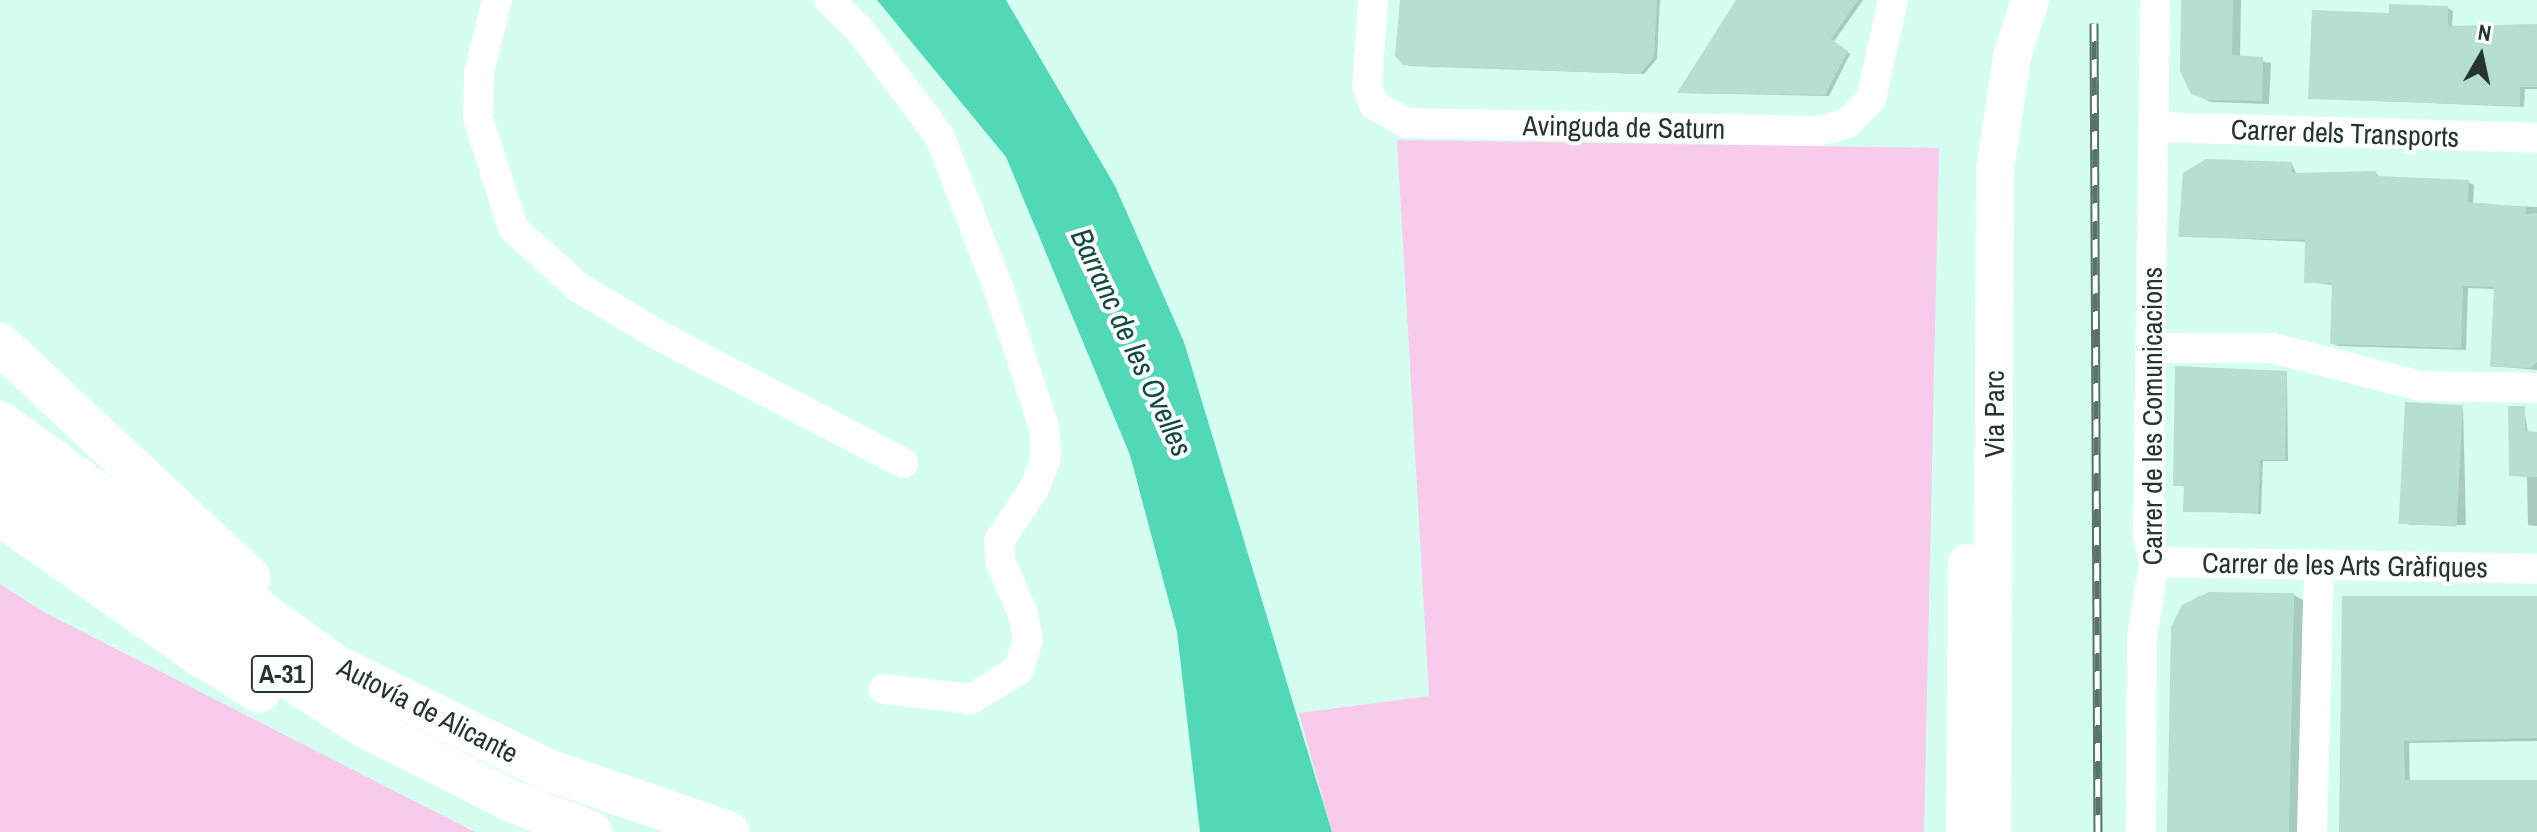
<!DOCTYPE html>
<html>
<head>
<meta charset="utf-8">
<style>
  body { margin:0 }
  #map { position:relative; width:2537px; height:832px; overflow:hidden; background:#d3fef0; font-family:"Archivo Narrow",sans-serif }
  div>[style] { position:absolute }
  [style*='--x'] { left:calc(var(--x)*1px); top:calc(var(--y)*1px); width:calc(var(--w)*1px); rotate:calc(var(--a)*1deg) }
  .green>* { inset:0; background:#f8cbec }
  .water>* { inset:0; background:#51d9b7 }
  .shadow>* { inset:0; background:#0003 }
  .building>* { inset:0; background:#b5dfd1; transform-origin:0 0 }
  .minor>* { height:30px; margin:-15px; padding:0 15px; transform-origin:15px; border-radius:15px; background:#fff }
  .major>* { height:38px; margin:-19px; padding:0 19px; transform-origin:19px; border-radius:19px; background:#fff }
  .highway>* { height:42px; margin:-21px; padding:0 21px; transform-origin:21px; border-radius:21px; background:#fff }
  .rail>* { height:9px; margin-top:-4.5px; transform-origin:0; background:repeating-linear-gradient(90deg,#fff 0 18px,#5a736a 0 36px); box-sizing:border-box; border-block:2px solid #5a736a }
  span { translate:-50% -50%; white-space:nowrap; text-align:center; line-height:1.15; -webkit-text-stroke:8px #fff; paint-order:stroke }
  .shield-label span { padding:2px 6px; background:#fff; border:2px solid; border-radius:6px; -webkit-text-stroke-width:0 }
  .shield-label { font-size:26px; color:#253630; font-weight:700 }
  .street-label { font-size:28px; color:#253630 }
  .water-label { font-size:30px; color:#124c3e; font-style:italic }
  .north { position:absolute; left:2441px; top:16px; width:80px; height:80px; -webkit-text-stroke:6px #fff; paint-order:stroke; rotate:9deg; font-size:22px; font-weight:700; line-height:32px; text-align:center; color:#253630 }
  .north::after { content:''; display:block; margin:auto; width:28px; height:36px; background:#253630; clip-path:polygon(50% 0,100% 100%,50% 72%,0 100%) }
</style>
</head>
<body>
<div id="map">
  <div class="green">
    <i style="clip-path:polygon(1397px 140px,1939px 148px,1924px 832px,1332px 832px,1299px 713px,1429px 696px)"></i>
    <i style="clip-path:polygon(0 584px,44px 612px,475px 832px,0 832px)"></i>
  </div>
  <div class="water">
    <i style="clip-path:polygon(877px 0,1006px 0,1115px 186px,1184px 342px,1332px 832px,1200px 832px,1177px 632px,1130px 455px,1006px 157px)"></i>
  </div>
  <div class="shadow">
    <i style="clip-path:polygon(1402px 0,1660px 0,1657px 59px,1644px 74px,1409px 66px)"></i>
    <i style="clip-path:polygon(1738px 0,1863px 0,1833px 43px,1850px 54px,1829px 96px,1680px 93px)"></i>
    <i style="clip-path:polygon(2183px 0,2241px 0,2240px 57px,2271px 63px,2269px 104px,2210px 102px,2201px 97px)"></i>
    <i style="clip-path:polygon(2448px 8px,2453px 11px,2452px 28px,2537px 26px,2537px 89px,2525px 89px,2524px 107px,2310px 98px,2391px 15px)"></i>
    <i style="clip-path:polygon(2292px 164px,2297px 175px,2376px 173px,2381px 178px,2468px 182px,2474px 185px,2473px 204px,2537px 207px,2537px 370px,2492px 366px,2496px 289px,2468px 288px,2466px 350px,2338px 346px,2332px 343px,2334px 285px,2306px 282px,2307px 242px,2180px 236px)"></i>
    <i style="clip-path:polygon(2287px 373px,2288px 461px,2263px 461px,2261px 514px,2185px 510px,2186px 487px,2175px 485px)"></i>
    <i style="clip-path:polygon(2463px 407px,2466px 525px,2410px 525px,2406px 523px)"></i>
    <i style="clip-path:polygon(2524px 408px,2528px 433px,2537px 433px,2537px 526px,2528px 525px,2527px 477px,2511px 475px)"></i>
    <i style="clip-path:polygon(2294px 595px,2311px 605px,2306px 832px,2169px 832px,2184px 606px,2199px 596px)"></i>
    <i style="clip-path:polygon(2537px 597px,2537px 741px,2409px 743px,2410px 782px,2537px 780px,2537px 832px,2341px 832px,2344px 598px)"></i>
  </div>
  <div class="building">
    <i style="clip-path:polygon(1400px 0,1657px 0,1654px 57px,1640px 74px,1403px 65px,1395px 56px)"></i>
    <i style="clip-path:polygon(1736px 0,1858px 0,1831px 39px,1848px 51px,1825px 95px,1677px 93px)"></i>
    <i style="clip-path:polygon(2181px 0,2233px 0,2232px 55px,2263px 57px,2262px 101px,2208px 100px,2191px 94px,2180px 71px)"></i>
    <i style="clip-path:polygon(2389px 4px,2448px 6px,2448px 26px,2537px 24px,2537px 87px,2520px 87px,2520px 106px,2308px 99px,2312px 10px,2389px 13px)"></i>
    <i style="clip-path:polygon(2206px 159px,2292px 162px,2292px 173px,2376px 171px,2377px 176px,2469px 180px,2468px 202px,2526px 207px,2526px 214px,2537px 213px,2537px 362px,2531px 368px,2490px 367px,2494px 287px,2463px 286px,2461px 348px,2330px 344px,2332px 283px,2304px 283px,2305px 240px,2178px 237px,2183px 173px)"></i>
    <i style="clip-path:polygon(2175px 366px,2287px 371px,2285px 460px,2260px 460px,2258px 513px,2183px 512px,2184px 486px,2173px 486px)"></i>
    <i style="left:2405px;top:402px;width:58px;height:122px;rotate:3deg"></i>
    <i style="clip-path:polygon(2508px 406px,2525px 406px,2525px 431px,2537px 432px,2537px 477px,2509px 476px)"></i>
    <i style="clip-path:polygon(2209px 592px,2294px 593px,2289px 832px,2167px 832px,2171px 627px,2182px 605px)"></i>
    <i style="clip-path:polygon(2342px 596px,2537px 596px,2537px 738px,2404px 741px,2405px 780px,2537px 780px,2537px 832px,2339px 832px)"></i>
  </div>
  <div class="minor">
    <i style="--x:497;--y:0;--w:74;--a:104"></i>
    <i style="--x:479;--y:72;--w:46;--a:91.2"></i>
    <i style="--x:478;--y:118;--w:115;--a:72.3"></i>
    <i style="--x:513;--y:228;--w:88;--a:42.2"></i>
    <i style="--x:578;--y:287;--w:98;--a:30.8"></i>
    <i style="--x:662;--y:337;--w:272;--a:27.6"></i>
    <i style="--x:829;--y:0;--w:42;--a:44"></i>
    <i style="--x:859;--y:29;--w:133;--a:53"></i>
    <i style="--x:939;--y:135;--w:166;--a:68.8"></i>
    <i style="--x:999;--y:290;--w:144;--a:71.8"></i>
    <i style="--x:1044;--y:427;--w:31;--a:86"></i>
    <i style="--x:1046;--y:458;--w:31;--a:111"></i>
    <i style="--x:1035;--y:487;--w:65;--a:123.7"></i>
    <i style="--x:999;--y:541;--w:22;--a:85"></i>
    <i style="--x:1001;--y:563;--w:56;--a:66.7"></i>
    <i style="--x:1023;--y:614;--w:26;--a:79"></i>
    <i style="--x:1028;--y:640;--w:32;--a:108"></i>
    <i style="--x:1018;--y:670;--w:55;--a:148.3"></i>
    <i style="--x:971;--y:699;--w:88;--a:-173.4"></i>
    <i style="--x:1373;--y:0;--w:85;--a:94"></i>
    <i style="--x:1367;--y:85;--w:21;--a:71"></i>
    <i style="--x:1374;--y:105;--w:37;--a:29"></i>
    <i style="--x:1406;--y:123;--w:413;--a:1.1"></i>
    <i style="--x:1819;--y:131;--w:28;--a:-15"></i>
    <i style="--x:1846;--y:124;--w:35;--a:-45"></i>
    <i style="--x:1871;--y:99;--w:101;--a:-77.5"></i>
    <i style="--x:2154;--y:127;--w:383;--a:1.6"></i>
    <i style="--x:2151;--y:348;--w:121;--a:0"></i>
    <i style="--x:2272;--y:348;--w:153;--a:14.4"></i>
    <i style="--x:2420;--y:386;--w:117;--a:1"></i>
    <i style="--x:2154;--y:562;--w:383;--a:1"></i>
    <i style="--x:2141;--y:832;--w:194;--a:-89.7"></i>
    <i style="--x:2142;--y:638;--w:77;--a:-81"></i>
    <i style="--x:2154;--y:562;--w:27;--a:-103"></i>
    <i style="--x:2148;--y:536;--w:536;--a:-89.25"></i>
    <i style="--x:2312;--y:832;--w:268;--a:-88.5"></i>
  </div>
  <div class="major">
    <i style="--x:1965;--y:832;--w:269;--a:-89.6"></i>
    <i style="--x:1992;--y:832;--w:662;--a:-89.74"></i>
    <i style="--x:1995;--y:170;--w:114;--a:-81.4"></i>
    <i style="--x:2012;--y:57;--w:60;--a:-72.5"></i>
  </div>
  <div class="highway">
    <i style="--x:0;--y:344;--w:342;--a:43.1"></i>
    <i style="--x:0;--y:422;--w:415;--a:36"></i>
    <i style="--x:336;--y:666;--w:233;--a:26.2"></i>
    <i style="--x:545;--y:769;--w:194;--a:19"></i>
    <i style="--x:0;--y:469;--w:285;--a:36.6"></i>
    <i style="--x:229;--y:639;--w:160;--a:33"></i>
    <i style="--x:363;--y:726;--w:169;--a:26.7"></i>
    <i style="--x:514;--y:802;--w:83;--a:21.3"></i>
    <i style="--x:0;--y:515;--w:244;--a:35"></i>
    <i style="--x:200;--y:655;--w:70;--a:31.7"></i>
  </div>
  <div class="rail">
    <i style="--x:2094;--y:23;--w:809;--a:89.72"></i>
  </div>
  <div class="shield-label">
    <span style="left:282px;top:674px">A-31</span>
  </div>
  <div class="street-label">
    <span style="left:1624px;top:127px;rotate:1deg">Avinguda de Saturn</span>
    <span style="left:2345px;top:133px;rotate:2deg">Carrer dels Transports</span>
    <span style="left:1994px;top:414px;rotate:-90deg">Via Parc</span>
    <span style="left:2152px;top:416px;rotate:-90deg">Carrer de les Comunicacions</span>
    <span style="left:2345px;top:565px;rotate:1deg">Carrer de les Arts Gràfiques</span>
    <span style="left:428px;top:710px;rotate:27deg">Autovía de Alicante</span>
  </div>
  <div class="water-label">
    <span style="left:1132px;top:342px;rotate:65deg">Barranc de les Ovelles</span>
  </div>
  <div class="north">N</div>
</div>
</body>
</html>
